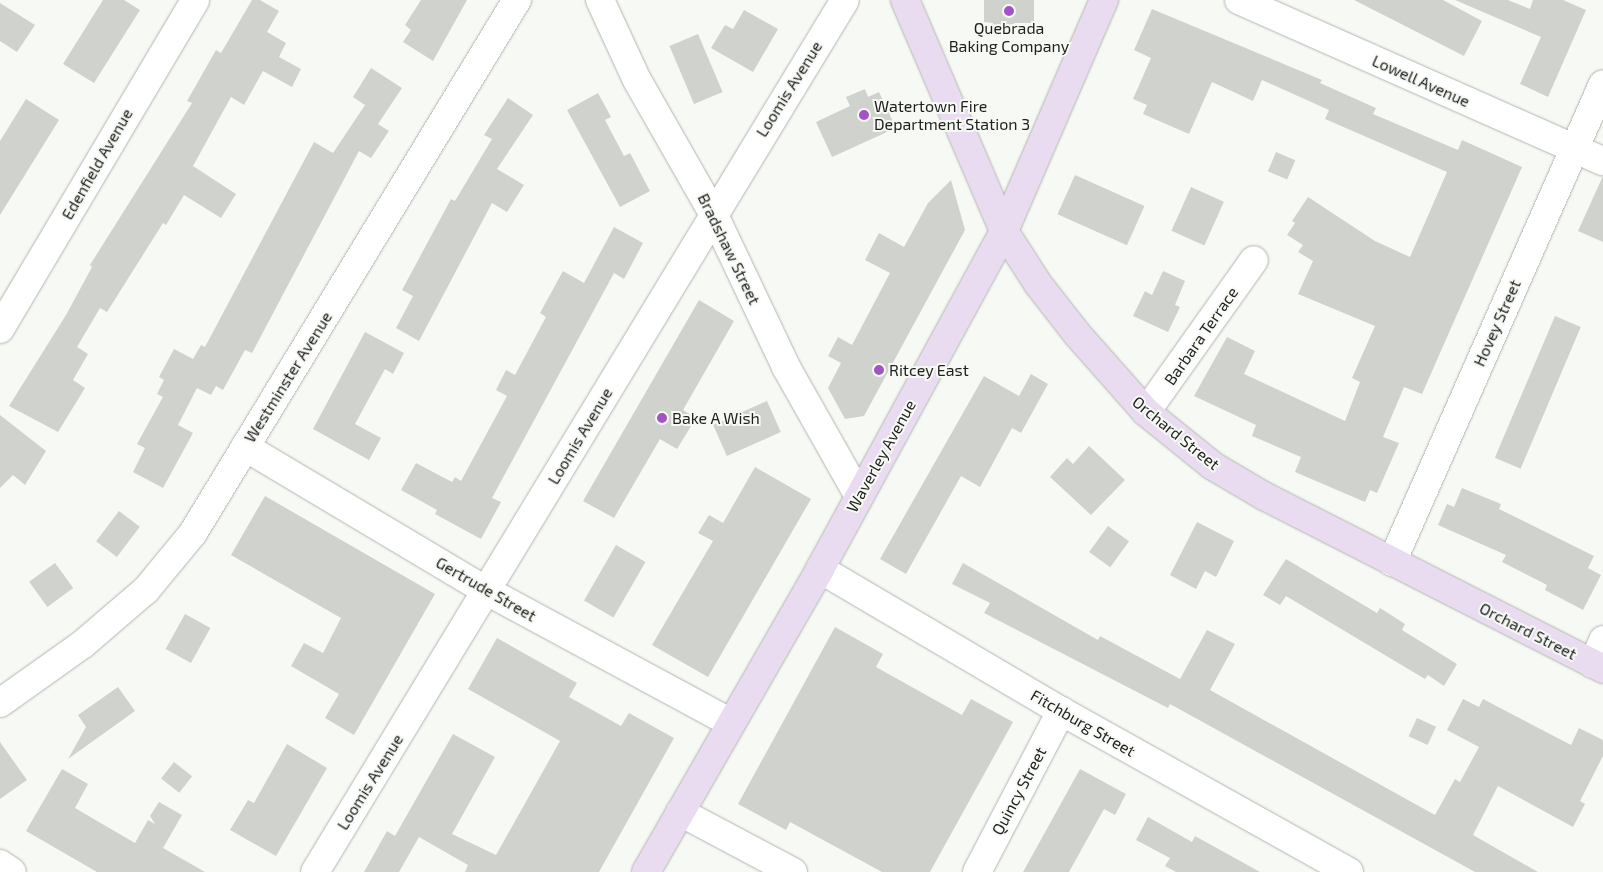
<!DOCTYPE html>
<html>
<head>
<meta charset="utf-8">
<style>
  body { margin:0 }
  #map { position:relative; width:1603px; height:872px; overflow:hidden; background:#f7faf4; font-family:"Exo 2",sans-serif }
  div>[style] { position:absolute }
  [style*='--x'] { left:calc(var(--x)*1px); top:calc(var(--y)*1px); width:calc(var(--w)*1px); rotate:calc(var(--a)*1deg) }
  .building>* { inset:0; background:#d0d2cd; transform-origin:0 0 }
  .roads { filter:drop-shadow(0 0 1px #b2b4af) drop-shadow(0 0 1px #b2b4af) }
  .street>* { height:28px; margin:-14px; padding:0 14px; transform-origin:14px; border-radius:14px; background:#fff }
  .secondary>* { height:28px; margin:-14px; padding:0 14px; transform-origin:14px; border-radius:14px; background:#e9dbf0 }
  .dots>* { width:14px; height:14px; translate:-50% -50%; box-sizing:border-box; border:2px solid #f7faf4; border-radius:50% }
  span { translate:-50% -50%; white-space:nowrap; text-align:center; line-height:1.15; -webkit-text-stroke:4px #f7faf4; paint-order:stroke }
  .poi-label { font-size:16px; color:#1f201e }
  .left { translate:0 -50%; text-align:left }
  .street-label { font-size:16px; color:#1f201e }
</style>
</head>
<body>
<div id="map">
  <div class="building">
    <i style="clip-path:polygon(103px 0,124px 0,140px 10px,94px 83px,63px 64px)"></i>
    <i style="clip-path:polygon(252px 0,260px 0,279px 11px,267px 32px,286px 43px,279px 57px,301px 69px,292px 87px,263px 71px,244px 105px,231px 97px,193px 166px,236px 194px,221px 218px,184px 195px,166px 225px,163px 223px,107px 312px,100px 308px,77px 347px,88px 354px,73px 380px,85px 388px,58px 432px,9px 406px,66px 315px,92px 267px,90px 265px,192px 103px,187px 101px,216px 50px,221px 53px)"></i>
    <i style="clip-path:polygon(421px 0,467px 0,433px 61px,403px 42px,411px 30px,405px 25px)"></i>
    <i style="clip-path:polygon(984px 0,1034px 0,1034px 23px,1014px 23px,1014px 31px,993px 30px,993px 23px,984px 22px)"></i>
    <i style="clip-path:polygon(1354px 0,1443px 0,1482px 21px,1464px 56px)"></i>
    <i style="clip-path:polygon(1455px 0,1508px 0,1530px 9px,1533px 0,1563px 0,1586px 10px,1548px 97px,1520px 84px,1541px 37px)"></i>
    <i style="clip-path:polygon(0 3px,35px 25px,17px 52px,0 41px)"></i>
    <i style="clip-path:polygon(1152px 9px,1322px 80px,1320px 83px,1376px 108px,1373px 114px,1458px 150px,1462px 140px,1522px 167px,1422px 394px,1404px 387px,1383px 437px,1399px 443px,1377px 493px,1370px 490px,1365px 502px,1295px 472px,1301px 457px,1252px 436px,1256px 425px,1194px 396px,1227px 337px,1255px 351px,1244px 374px,1345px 421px,1360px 382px,1352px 378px,1375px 326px,1298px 294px,1313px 261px,1298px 252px,1303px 245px,1287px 235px,1295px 223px,1292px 221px,1308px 197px,1375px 241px,1410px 257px,1447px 172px,1325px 119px,1329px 110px,1262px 80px,1253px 101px,1212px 82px,1189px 134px,1143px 114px,1147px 105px,1133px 99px,1151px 58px,1134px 50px)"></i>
    <i style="clip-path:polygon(744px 10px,778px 29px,753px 72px,711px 48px,725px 25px,733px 29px)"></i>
    <i style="left:698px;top:34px;width:63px;height:31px;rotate:67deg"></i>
    <i style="clip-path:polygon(371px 68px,402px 88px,378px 124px,389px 131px,371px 158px,359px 151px,252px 353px,245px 350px,223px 390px,216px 386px,211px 395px,197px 388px,178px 425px,193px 433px,163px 488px,133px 472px,145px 448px,137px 444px,163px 397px,157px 394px,164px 380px,159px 377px,174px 349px,193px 359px,201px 345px,205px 347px,314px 142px,333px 153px,365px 105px,353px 97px)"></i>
    <i style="clip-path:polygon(865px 89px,868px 97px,879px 92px,896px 128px,832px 157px,816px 122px,850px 106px,846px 97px)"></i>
    <i style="clip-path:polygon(598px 93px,611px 117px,605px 120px,624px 156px,630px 153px,650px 191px,620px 207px,567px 110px)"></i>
    <i style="clip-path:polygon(508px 98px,533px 115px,497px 169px,524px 185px,507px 212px,492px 203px,419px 341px,396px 328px,413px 296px,402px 290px,451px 199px,455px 201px,492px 139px,484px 135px)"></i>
    <i style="clip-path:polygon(26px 99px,59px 120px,0 215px,0 141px)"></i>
    <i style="left:1276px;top:152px;width:21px;height:21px;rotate:23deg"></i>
    <i style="left:1075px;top:175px;width:76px;height:43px;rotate:24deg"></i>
    <i style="clip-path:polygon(1603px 176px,1603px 242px,1578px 231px)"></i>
    <i style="clip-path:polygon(951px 180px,965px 230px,864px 416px,845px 419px,828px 388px,841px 363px,828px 356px,838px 337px,852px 345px,890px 273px,865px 260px,879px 233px,904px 247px,928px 203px)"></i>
    <i style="left:1191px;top:187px;width:36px;height:48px;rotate:24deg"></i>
    <i style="clip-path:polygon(614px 227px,643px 243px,624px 279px,614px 273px,492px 498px,501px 502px,481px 539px,435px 514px,437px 510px,401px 490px,416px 463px,452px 482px,455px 477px,461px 481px,507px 396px,496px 390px,506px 370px,515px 375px,546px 317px,540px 313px,563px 271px,584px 283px)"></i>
    <i style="clip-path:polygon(1163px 271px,1185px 281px,1175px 305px,1180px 307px,1168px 332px,1133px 316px,1145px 291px,1152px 295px)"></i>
    <i style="clip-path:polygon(699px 300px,734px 321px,683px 410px,696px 418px,677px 449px,660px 439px,614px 518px,583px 501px)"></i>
    <i style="left:1555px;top:316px;width:28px;height:154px;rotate:23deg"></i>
    <i style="clip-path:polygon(365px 332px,404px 353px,393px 374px,385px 369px,355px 424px,381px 438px,369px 460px,313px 429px)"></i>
    <i style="clip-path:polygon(1031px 374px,1048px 384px,1021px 433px,1012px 428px,980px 487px,961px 476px,906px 574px,880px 559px,984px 376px,1019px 396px)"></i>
    <i style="left:767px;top:401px;width:34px;height:59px;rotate:66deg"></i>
    <i style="clip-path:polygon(0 415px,46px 451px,25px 485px,13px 475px,0 488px)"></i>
    <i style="clip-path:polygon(1089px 446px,1125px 480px,1091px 515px,1050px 477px,1067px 458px,1073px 464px)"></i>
    <i style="clip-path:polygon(755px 467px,811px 499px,708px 677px,652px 645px,713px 541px,698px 533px,709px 515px,723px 523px)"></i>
    <i style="clip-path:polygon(1462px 488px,1501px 504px,1499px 509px,1594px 556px,1588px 568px,1601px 575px,1583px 610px,1545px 590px,1547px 585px,1502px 562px,1506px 555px,1438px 525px,1447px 504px,1454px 507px)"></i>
    <i style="clip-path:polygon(265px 496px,435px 594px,354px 735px,325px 718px,339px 694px,291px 666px,304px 643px,323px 653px,341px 618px,231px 555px)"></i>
    <i style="left:119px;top:511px;width:26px;height:38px;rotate:37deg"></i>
    <i style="clip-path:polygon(1197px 522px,1234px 541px,1216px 577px,1205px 571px,1196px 589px,1170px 575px)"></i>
    <i style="left:1108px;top:526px;width:26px;height:32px;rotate:36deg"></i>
    <i style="left:616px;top:545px;width:34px;height:64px;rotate:30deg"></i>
    <i style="clip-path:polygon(1286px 559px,1377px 613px,1380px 608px,1405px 624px,1402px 630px,1457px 664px,1444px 686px,1428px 675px,1425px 679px,1286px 596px,1280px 605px,1263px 595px)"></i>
    <i style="left:55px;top:563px;width:31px;height:32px;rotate:54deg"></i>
    <i style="clip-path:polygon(963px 563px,1098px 640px,1100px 636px,1180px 679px,1207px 630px,1235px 644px,1210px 690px,1435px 815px,1455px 779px,1460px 782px,1479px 747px,1447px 730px,1463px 699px,1479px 707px,1483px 699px,1571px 745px,1579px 728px,1603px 740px,1603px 756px,1580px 801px,1585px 804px,1573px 827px,1498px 786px,1473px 835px,1538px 872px,1475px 872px,1170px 704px,1168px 708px,984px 613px,990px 603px,952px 584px)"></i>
    <i style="left:185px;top:614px;width:29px;height:40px;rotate:29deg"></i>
    <i style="clip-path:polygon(835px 627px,883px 654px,876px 667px,962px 715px,971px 699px,1013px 722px,930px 872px,882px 872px,790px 822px,786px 830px,738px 804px)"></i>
    <i style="clip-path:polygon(497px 638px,577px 683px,569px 697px,621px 726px,629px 713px,674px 738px,599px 872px,465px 872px,468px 865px,419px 837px,399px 872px,364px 872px,387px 831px,395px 836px,453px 734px,495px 757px,452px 834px,496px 855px,560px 741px,468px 689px)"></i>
    <i style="clip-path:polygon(118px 687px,135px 711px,68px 759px,86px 727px,78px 715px)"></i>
    <i style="left:1417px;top:718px;width:21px;height:20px;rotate:25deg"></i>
    <i style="clip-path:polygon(0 742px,27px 780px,0 799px)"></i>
    <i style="clip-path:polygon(287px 744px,327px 768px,276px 856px,230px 830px,248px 800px,254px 803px)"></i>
    <i style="left:174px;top:762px;width:23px;height:21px;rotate:38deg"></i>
    <i style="clip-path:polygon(62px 769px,88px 784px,75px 808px,135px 843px,148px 820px,155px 824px,150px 816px,159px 802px,182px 815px,163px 848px,205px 872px,97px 872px,26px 831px)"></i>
    <i style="clip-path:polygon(1080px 769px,1126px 794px,1115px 815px,1104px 809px,1069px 872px,1023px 872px)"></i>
    <i style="clip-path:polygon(1148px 817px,1192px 842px,1195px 836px,1260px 872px,1176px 872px,1165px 866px,1170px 858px,1136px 840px)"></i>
  </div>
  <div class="roads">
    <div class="street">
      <i style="--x:600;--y:0;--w:88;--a:65.2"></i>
      <i style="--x:637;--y:80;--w:153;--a:60.3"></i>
      <i style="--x:713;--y:213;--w:170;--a:64.6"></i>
      <i style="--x:786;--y:367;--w:148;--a:60.5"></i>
      <i style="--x:1239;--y:0;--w:398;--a:23.9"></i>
      <i style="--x:0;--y:329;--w:382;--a:-59.3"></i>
      <i style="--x:1146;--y:412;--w:186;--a:-54.6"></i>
      <i style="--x:245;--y:447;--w:282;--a:30.8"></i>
      <i style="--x:487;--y:591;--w:277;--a:28.4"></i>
      <i style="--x:1392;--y:562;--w:522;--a:-66.18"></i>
      <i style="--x:820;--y:569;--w:280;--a:30.5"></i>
      <i style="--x:1061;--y:711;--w:330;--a:29.2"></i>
      <i style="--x:1593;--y:664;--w:26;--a:-67"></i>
      <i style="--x:0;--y:703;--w:102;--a:-35.4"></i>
      <i style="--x:83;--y:644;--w:83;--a:-40.6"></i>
      <i style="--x:146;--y:590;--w:74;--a:-50.5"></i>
      <i style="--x:193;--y:533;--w:624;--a:-58.71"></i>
      <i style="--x:680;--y:812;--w:128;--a:28"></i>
      <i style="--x:0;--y:864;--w:14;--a:34"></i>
      <i style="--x:315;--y:872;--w:1020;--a:-58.71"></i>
      <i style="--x:977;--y:872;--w:182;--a:-62.4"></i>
    </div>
    <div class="secondary">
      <i style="--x:905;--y:0;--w:251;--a:66.8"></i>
      <i style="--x:1004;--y:231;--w:63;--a:57.3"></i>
      <i style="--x:1038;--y:284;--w:63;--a:52"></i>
      <i style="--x:1077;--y:334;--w:104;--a:48.5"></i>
      <i style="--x:1146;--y:412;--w:86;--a:38.9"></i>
      <i style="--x:1213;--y:466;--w:59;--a:30.5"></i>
      <i style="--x:1264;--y:496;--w:381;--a:27"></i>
      <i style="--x:646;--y:872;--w:349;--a:-60.1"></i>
      <i style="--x:820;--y:569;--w:385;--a:-61.4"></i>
      <i style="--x:1004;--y:231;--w:252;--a:-66.6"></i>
    </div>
  </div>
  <div class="dots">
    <i style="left:1009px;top:11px;background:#a253c4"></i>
    <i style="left:864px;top:115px;background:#a253c4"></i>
    <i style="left:879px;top:370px;background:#a253c4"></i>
    <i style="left:662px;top:418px;background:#a253c4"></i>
  </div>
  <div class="poi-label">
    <span style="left:1009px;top:37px">Quebrada<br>Baking Company</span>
    <span class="left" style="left:874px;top:115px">Watertown Fire<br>Department Station 3</span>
    <span class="left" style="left:889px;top:370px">Ritcey East</span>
    <span class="left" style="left:672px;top:418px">Bake A Wish</span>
  </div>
  <div class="street-label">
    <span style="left:1421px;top:81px;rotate:24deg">Lowell Avenue</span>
    <span style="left:789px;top:89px;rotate:-58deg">Loomis Avenue</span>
    <span style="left:97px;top:164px;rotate:-60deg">Edenfield Avenue</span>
    <span style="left:729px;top:249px;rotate:64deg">Bradshaw Street</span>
    <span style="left:1497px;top:323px;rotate:-66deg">Hovey Street</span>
    <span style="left:1201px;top:336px;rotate:-55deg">Barbara Terrace</span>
    <span style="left:288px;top:377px;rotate:-58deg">Westminster Avenue</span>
    <span style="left:1176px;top:433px;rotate:39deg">Orchard Street</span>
    <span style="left:580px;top:436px;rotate:-59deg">Loomis Avenue</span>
    <span style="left:881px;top:456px;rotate:-61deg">Waverley Avenue</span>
    <span style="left:486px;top:589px;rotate:30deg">Gertrude Street</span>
    <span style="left:1528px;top:631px;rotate:27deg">Orchard Street</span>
    <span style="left:1083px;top:723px;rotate:30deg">Fitchburg Street</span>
    <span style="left:370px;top:782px;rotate:-58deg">Loomis Avenue</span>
    <span style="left:1019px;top:791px;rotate:-62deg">Quincy Street</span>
  </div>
</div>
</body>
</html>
